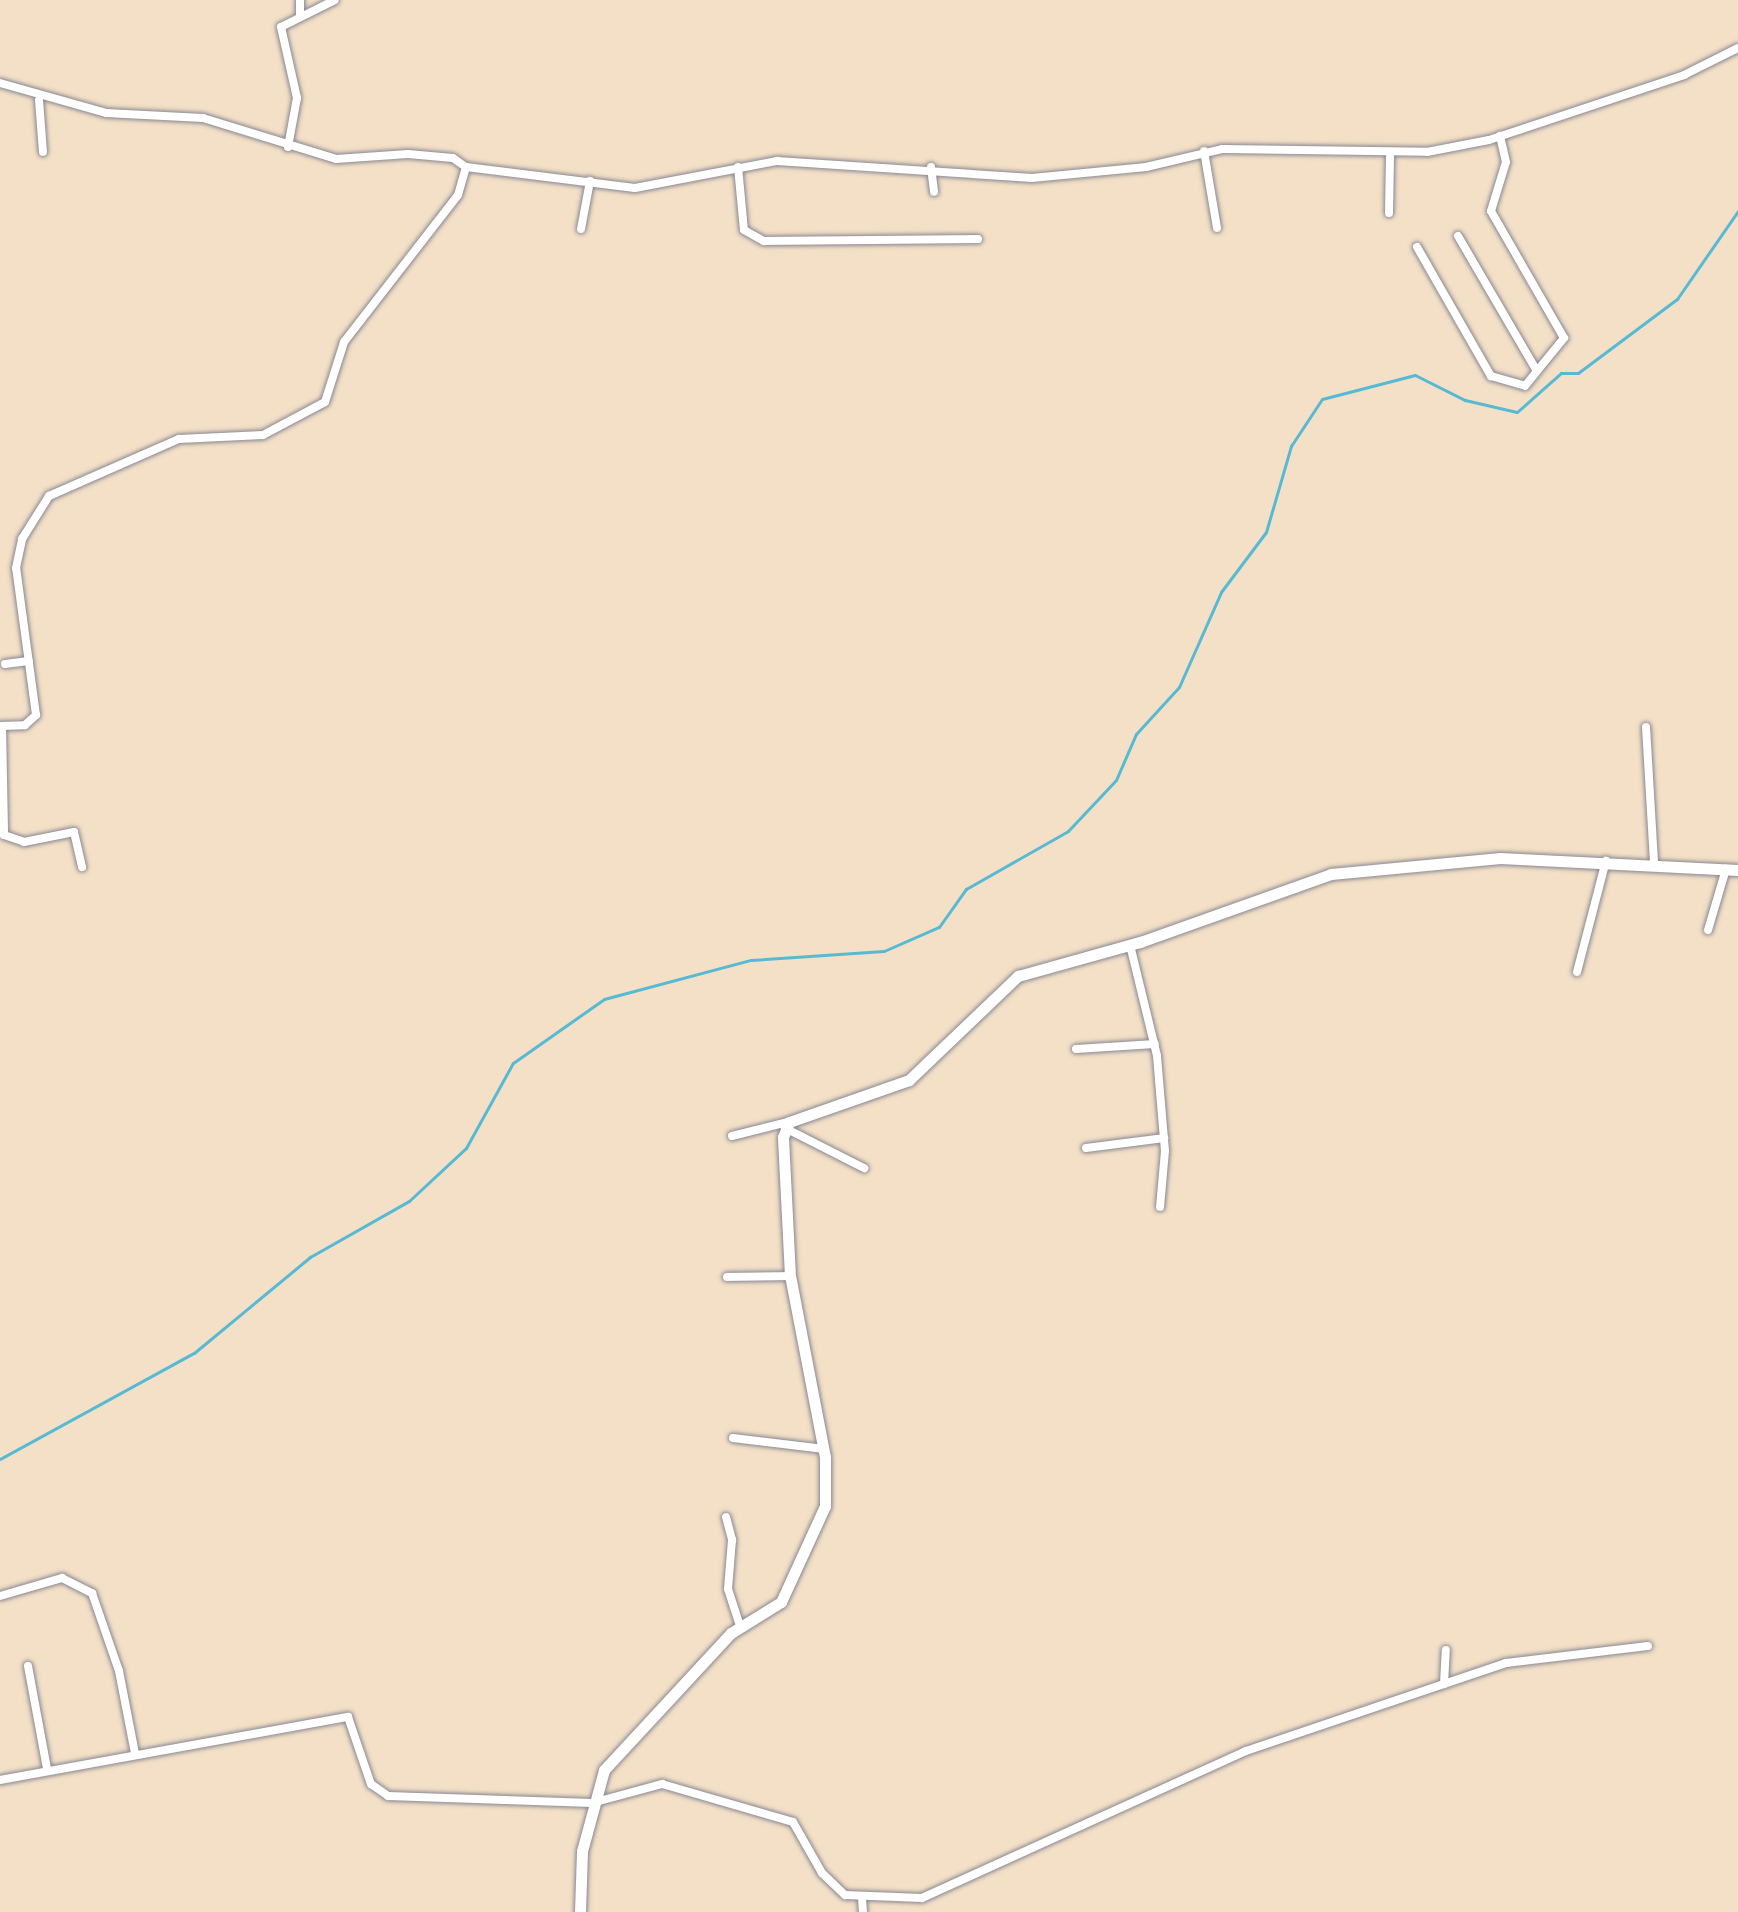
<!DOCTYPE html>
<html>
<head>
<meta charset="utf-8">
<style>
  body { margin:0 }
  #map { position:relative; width:1738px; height:1912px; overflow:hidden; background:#f4e0c7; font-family:Dekko,sans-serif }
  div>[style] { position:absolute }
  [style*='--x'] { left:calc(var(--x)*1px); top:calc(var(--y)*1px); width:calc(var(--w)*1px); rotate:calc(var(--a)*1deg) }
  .stream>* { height:3px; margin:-1.5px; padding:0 1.5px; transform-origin:1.5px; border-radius:1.5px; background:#56bad4 }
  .roads { filter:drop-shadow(0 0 2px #888892) drop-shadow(0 0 2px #888892) }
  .street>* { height:8px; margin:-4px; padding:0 4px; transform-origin:4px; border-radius:4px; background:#fff }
  .secondary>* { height:11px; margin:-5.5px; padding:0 5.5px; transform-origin:5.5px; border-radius:5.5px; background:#fff }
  span { translate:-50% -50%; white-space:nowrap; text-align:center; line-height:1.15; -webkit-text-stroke:7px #f6f6f2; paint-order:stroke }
</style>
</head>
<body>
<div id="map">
  <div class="stream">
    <i style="--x:0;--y:1459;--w:221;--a:-28.7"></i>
    <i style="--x:194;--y:1353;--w:151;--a:-39.6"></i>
    <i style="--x:310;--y:1257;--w:114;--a:-29.5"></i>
    <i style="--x:409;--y:1201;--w:78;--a:-42.9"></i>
    <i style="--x:466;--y:1148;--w:97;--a:-61.1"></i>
    <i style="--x:513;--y:1063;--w:111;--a:-35.1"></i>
    <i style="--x:604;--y:999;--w:152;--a:-14.9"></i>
    <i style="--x:751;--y:960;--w:133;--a:-3.9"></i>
    <i style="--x:884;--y:951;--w:60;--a:-23.6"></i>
    <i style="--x:939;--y:927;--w:47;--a:-54.6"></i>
    <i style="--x:966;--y:889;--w:117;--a:-29.6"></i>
    <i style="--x:1068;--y:831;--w:70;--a:-46.7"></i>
    <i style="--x:1116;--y:780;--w:50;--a:-66.5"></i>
    <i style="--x:1136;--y:734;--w:64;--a:-47.5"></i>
    <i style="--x:1179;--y:687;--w:104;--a:-66.1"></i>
    <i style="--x:1221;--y:592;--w:75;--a:-53.1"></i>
    <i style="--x:1266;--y:532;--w:90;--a:-73.8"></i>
    <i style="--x:1291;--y:446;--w:56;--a:-56.6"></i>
    <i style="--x:1322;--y:399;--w:96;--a:-14.5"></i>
    <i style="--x:1415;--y:375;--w:56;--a:26.6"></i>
    <i style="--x:1465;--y:400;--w:53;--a:13"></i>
    <i style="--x:1517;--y:412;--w:59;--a:-41.6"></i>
    <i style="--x:1561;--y:373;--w:17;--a:0"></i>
    <i style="--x:1578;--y:373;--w:124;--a:-36.8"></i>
    <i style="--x:1677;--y:299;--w:107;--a:-55.3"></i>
  </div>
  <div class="roads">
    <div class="street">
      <i style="--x:300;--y:16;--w:16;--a:-90"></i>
      <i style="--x:0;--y:83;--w:110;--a:15.8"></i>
      <i style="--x:106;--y:113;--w:97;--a:3"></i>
      <i style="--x:203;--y:118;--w:139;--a:17.1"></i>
      <i style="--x:336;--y:159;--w:72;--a:-4"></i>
      <i style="--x:408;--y:154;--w:45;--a:5.1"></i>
      <i style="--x:453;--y:158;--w:16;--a:35"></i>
      <i style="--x:39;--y:100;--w:52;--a:85.6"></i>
      <i style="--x:288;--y:147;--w:50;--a:-79.6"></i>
      <i style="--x:297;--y:98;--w:73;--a:-102.7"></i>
      <i style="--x:281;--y:27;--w:60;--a:-26.6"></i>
      <i style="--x:1204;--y:151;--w:78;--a:80.4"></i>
      <i style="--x:738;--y:167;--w:63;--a:84.6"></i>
      <i style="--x:744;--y:230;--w:23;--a:29"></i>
      <i style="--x:764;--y:241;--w:214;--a:-0.5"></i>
      <i style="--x:931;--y:167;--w:25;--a:83"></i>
      <i style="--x:1389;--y:213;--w:60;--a:-89"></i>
      <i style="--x:581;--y:229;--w:49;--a:-79.4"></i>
      <i style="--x:1458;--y:236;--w:156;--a:59.7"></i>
      <i style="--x:1537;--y:371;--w:43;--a:-50.7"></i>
      <i style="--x:1564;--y:338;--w:146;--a:-119.9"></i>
      <i style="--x:1491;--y:211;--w:51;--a:-73"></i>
      <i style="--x:1506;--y:162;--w:27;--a:-103"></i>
      <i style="--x:1417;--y:247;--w:149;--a:60.2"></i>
      <i style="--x:1491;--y:376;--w:35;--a:16"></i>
      <i style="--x:1525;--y:386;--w:19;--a:-51"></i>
      <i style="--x:5;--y:664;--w:24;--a:-7"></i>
      <i style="--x:0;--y:726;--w:25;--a:-2"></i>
      <i style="--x:25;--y:725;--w:15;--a:-42"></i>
      <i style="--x:36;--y:715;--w:148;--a:-97.7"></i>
      <i style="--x:16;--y:568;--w:30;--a:-78"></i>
      <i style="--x:22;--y:539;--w:51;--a:-57.9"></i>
      <i style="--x:49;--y:496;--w:142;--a:-23.7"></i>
      <i style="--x:179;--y:439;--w:84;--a:-2.7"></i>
      <i style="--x:263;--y:435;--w:70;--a:-28"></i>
      <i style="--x:325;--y:402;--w:63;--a:-72.4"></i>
      <i style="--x:344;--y:342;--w:186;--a:-52.2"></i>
      <i style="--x:458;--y:195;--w:29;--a:-74"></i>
      <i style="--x:466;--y:167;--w:170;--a:7.1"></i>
      <i style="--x:635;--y:188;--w:145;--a:-10.8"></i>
      <i style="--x:777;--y:161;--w:256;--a:3.8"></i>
      <i style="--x:1032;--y:178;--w:115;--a:-5.5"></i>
      <i style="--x:1146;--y:167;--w:79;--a:-13.2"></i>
      <i style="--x:1223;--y:149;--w:204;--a:0.8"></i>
      <i style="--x:1427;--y:152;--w:63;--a:-11"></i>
      <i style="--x:1489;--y:140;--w:206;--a:-18.4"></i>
      <i style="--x:1684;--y:75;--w:60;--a:-26.6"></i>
      <i style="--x:2;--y:726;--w:109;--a:88.9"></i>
      <i style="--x:4;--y:835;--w:21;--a:19"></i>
      <i style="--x:24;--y:842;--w:51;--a:-11.3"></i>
      <i style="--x:74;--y:832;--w:36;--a:77"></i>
      <i style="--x:1646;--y:727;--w:135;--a:86.6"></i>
      <i style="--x:1708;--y:930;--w:64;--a:-73.6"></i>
      <i style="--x:1130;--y:945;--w:114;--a:76.3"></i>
      <i style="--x:1157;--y:1056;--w:95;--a:85.2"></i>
      <i style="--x:1165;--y:1151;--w:56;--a:95.1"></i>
      <i style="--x:1577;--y:972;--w:115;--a:-75.4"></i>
      <i style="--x:1076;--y:1049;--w:79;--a:-3.6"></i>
      <i style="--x:785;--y:1128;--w:89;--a:26.9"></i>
      <i style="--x:732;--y:1136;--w:58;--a:-14"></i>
      <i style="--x:1086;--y:1148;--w:79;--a:-7.3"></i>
      <i style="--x:727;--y:1277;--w:63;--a:-0.9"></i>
      <i style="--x:733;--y:1438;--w:92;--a:6.9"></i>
      <i style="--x:726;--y:1517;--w:24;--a:75"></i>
      <i style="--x:732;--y:1540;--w:49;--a:94.7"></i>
      <i style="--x:728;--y:1589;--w:39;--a:72"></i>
      <i style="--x:0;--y:1596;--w:65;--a:-16.2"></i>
      <i style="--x:62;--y:1578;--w:34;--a:27"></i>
      <i style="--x:92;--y:1593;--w:83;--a:70.9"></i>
      <i style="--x:119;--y:1671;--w:84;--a:79"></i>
      <i style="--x:28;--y:1666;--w:105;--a:79.5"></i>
      <i style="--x:1444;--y:1684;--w:34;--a:-87"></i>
      <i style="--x:0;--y:1780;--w:354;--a:-10.3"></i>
      <i style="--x:348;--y:1717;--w:71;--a:71.1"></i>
      <i style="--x:371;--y:1784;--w:21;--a:35"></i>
      <i style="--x:388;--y:1796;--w:204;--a:2"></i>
      <i style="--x:592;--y:1803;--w:73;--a:-15.2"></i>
      <i style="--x:662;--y:1784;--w:136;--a:16.2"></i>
      <i style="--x:793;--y:1822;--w:59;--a:60.4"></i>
      <i style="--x:822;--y:1873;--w:32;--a:44"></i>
      <i style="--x:845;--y:1895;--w:77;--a:2.2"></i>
      <i style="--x:922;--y:1898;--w:356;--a:-24.4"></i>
      <i style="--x:1246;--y:1751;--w:274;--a:-18.7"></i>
      <i style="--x:1506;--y:1663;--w:143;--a:-6.8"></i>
      <i style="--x:862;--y:1898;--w:14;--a:86"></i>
    </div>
    <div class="secondary">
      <i style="--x:580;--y:1912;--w:61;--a:-88.1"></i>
      <i style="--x:582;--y:1851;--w:84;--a:-74.8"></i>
      <i style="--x:604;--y:1770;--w:187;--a:-47.2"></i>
      <i style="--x:731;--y:1633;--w:59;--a:-31.8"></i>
      <i style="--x:781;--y:1602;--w:106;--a:-65.4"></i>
      <i style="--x:825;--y:1506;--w:49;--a:-90"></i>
      <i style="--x:825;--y:1457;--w:184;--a:-100.9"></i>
      <i style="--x:790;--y:1276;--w:139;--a:-92.9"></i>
      <i style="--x:783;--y:1137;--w:16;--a:-68"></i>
      <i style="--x:789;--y:1122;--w:127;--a:-19.3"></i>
      <i style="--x:909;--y:1080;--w:151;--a:-43.7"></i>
      <i style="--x:1018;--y:976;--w:127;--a:-15.6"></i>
      <i style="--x:1140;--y:942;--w:203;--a:-19.6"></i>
      <i style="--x:1331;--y:874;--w:170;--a:-5.4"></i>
      <i style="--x:1500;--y:858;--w:238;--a:2.9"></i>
    </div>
  </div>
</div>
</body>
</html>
